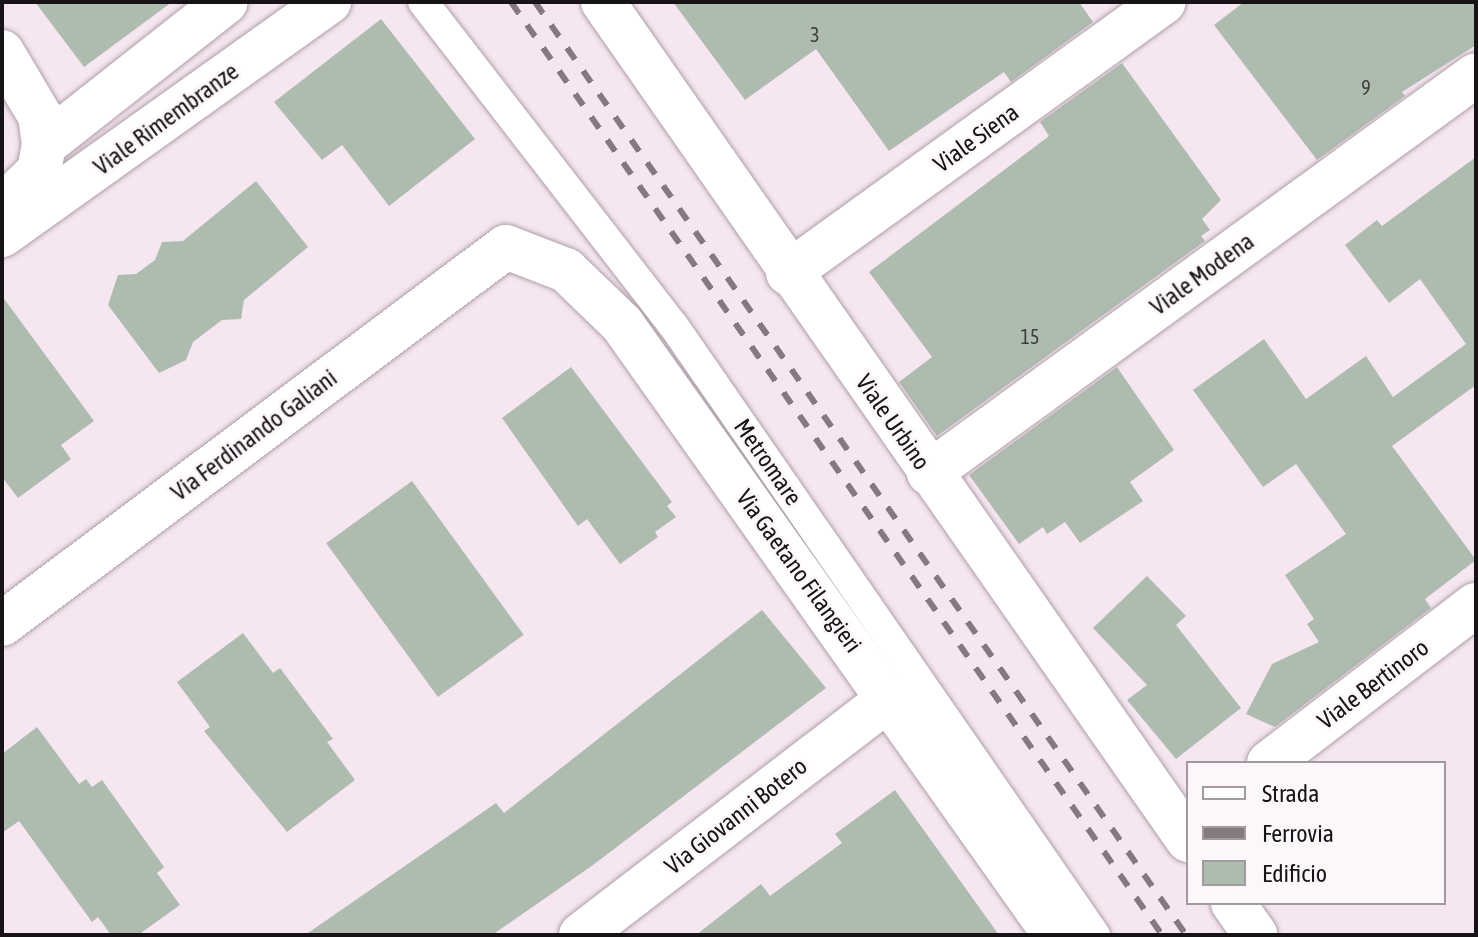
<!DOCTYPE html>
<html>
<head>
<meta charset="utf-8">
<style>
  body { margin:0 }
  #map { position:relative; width:1478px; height:937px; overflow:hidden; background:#f6e6f0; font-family:"Asap Condensed",sans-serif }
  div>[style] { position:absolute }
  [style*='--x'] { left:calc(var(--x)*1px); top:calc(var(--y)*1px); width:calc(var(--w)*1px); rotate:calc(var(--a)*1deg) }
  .building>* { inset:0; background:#aebcb0; transform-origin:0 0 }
  .roads { filter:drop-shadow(0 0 2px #ae9fa9) drop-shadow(0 0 2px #ae9fa9) }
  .service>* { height:30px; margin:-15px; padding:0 15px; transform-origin:15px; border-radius:15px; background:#fff }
  .pedestrian>* { height:44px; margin:-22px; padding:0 22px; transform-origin:22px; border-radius:22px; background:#fff }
  .minor>* { height:44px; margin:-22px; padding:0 22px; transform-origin:22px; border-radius:22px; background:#fff }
  .rail>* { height:6px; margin-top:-3px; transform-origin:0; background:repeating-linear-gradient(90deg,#83797f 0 14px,transparent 0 28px) }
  span { translate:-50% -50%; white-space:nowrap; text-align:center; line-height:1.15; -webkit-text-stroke:6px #fdf6fb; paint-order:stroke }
  .number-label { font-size:20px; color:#3e3d3c }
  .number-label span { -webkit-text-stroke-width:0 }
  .street-label { font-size:24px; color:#181316 }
  .frame { position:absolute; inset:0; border:4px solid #181316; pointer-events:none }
  .legend { position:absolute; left:1186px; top:761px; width:260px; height:144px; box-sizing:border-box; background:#fdf6fb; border:2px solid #a19b9f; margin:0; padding:10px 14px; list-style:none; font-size:24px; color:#181316 }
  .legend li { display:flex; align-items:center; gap:16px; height:40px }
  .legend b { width:40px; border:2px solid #a19b9f }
</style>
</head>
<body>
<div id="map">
  <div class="building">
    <i style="clip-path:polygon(35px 2px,172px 2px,84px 67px)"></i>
    <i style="clip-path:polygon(673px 2px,1079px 2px,1093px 22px,1011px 82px,1004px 72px,889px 151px,816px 49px,745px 100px)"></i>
    <i style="clip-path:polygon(1244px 2px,1476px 2px,1476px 45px,1402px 92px,1405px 96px,1317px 160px,1214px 25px)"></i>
    <i style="clip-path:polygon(381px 19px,475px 139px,389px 206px,342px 145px,322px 160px,274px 102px)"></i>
    <i style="clip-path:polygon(1122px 63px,1221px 200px,1202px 219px,1210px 230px,1201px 236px,1205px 241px,937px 436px,899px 382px,932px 357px,869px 272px,1049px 136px,1040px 122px)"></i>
    <i style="clip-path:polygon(1476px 157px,1476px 385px,1392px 446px,1476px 560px,1425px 599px,1431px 608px,1275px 727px,1246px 714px,1272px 664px,1319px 642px,1307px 624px,1314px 619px,1285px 575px,1346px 534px,1296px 464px,1263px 487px,1193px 390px,1264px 339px,1306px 399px,1366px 356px,1393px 397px,1466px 344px,1420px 279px,1389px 303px,1345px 245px,1377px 220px,1382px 226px)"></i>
    <i style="clip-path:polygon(256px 181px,308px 247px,244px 300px,241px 319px,222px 320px,193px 342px,186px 360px,159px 373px,108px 305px,118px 275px,136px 274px,155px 260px,162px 242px,183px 241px)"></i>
    <i style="clip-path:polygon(2px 296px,94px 421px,61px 445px,71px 459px,18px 498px,2px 477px)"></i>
    <i style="clip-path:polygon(571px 367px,672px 502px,667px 506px,676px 517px,655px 532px,658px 537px,620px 564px,587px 519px,578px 526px,502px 418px)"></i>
    <i style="clip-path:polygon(1117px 367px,1174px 450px,1130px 482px,1143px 501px,1080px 543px,1065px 522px,1047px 534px,1043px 527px,1019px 544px,969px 475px)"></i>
    <i style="left:412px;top:481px;width:190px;height:106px;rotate:54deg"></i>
    <i style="clip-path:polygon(1147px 576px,1186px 616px,1176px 625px,1241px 708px,1176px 759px,1127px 700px,1147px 685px,1093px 628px)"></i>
    <i style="clip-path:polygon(762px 610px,826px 688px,593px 865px,492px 935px,305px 935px,496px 803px,504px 813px)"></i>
    <i style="clip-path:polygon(243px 633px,273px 673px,280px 668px,333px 739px,327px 742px,355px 780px,287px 832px,204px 731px,210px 727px,177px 682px)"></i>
    <i style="clip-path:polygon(37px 727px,79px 784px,86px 779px,92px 787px,102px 780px,164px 867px,157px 873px,180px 905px,138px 935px,111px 935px,98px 917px,92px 922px,19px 821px,2px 833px,2px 754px)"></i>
    <i style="clip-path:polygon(895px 790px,999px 935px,696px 935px,761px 884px,770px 896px,842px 843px,835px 834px)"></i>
  </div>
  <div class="roads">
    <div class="service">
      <i style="--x:423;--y:2;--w:408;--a:52.3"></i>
      <i style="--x:673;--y:325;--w:742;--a:55.32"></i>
    </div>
    <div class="pedestrian">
      <i style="--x:44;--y:145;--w:231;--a:-38.2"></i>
    </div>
    <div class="minor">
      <i style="--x:603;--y:2;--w:1022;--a:55.08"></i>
      <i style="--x:2;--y:52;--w:74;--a:59.3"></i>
      <i style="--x:40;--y:116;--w:29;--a:82"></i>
      <i style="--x:44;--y:145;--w:26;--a:101"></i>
      <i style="--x:39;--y:171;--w:52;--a:135.8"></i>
      <i style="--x:2;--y:235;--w:402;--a:-35.5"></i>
      <i style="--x:788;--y:273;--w:463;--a:-35.8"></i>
      <i style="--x:929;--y:473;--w:676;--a:-36.04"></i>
      <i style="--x:2;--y:624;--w:629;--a:-36.8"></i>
      <i style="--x:506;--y:247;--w:64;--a:21"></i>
      <i style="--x:566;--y:270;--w:78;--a:44"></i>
      <i style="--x:622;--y:324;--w:749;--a:54.68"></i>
      <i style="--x:1269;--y:763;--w:260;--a:-37.4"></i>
      <i style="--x:1233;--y:903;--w:39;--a:55"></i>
      <i style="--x:581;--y:935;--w:389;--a:-37.5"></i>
    </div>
  </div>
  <div class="rail">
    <i style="--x:511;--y:2;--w:1138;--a:55.09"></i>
    <i style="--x:535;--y:2;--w:1138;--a:55.09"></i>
  </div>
  <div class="number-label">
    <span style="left:815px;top:34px">3</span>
    <span style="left:1366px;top:87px">9</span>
    <span style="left:1030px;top:336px">15</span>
  </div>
  <div class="street-label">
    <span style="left:166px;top:119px;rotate:-36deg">Viale Rimembranze</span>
    <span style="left:976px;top:138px;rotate:-36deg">Viale Siena</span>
    <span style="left:1202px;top:274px;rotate:-36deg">Viale Modena</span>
    <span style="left:893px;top:422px;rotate:55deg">Viale Urbino</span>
    <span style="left:254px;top:435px;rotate:-37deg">Via Ferdinando Galiani</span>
    <span style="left:768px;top:462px;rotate:55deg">Metromare</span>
    <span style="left:799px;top:571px;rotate:54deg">Via Gaetano Filangieri</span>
    <span style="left:1373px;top:684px;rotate:-37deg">Viale Bertinoro</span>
    <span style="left:736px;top:816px;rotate:-38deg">Via Giovanni Botero</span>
  </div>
  <div class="frame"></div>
  <ul class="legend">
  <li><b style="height:10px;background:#fff"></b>Strada</li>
  <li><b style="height:10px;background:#83797f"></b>Ferrovia</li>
  <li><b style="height:22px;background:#aebcb0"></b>Edificio</li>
  </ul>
</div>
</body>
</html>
